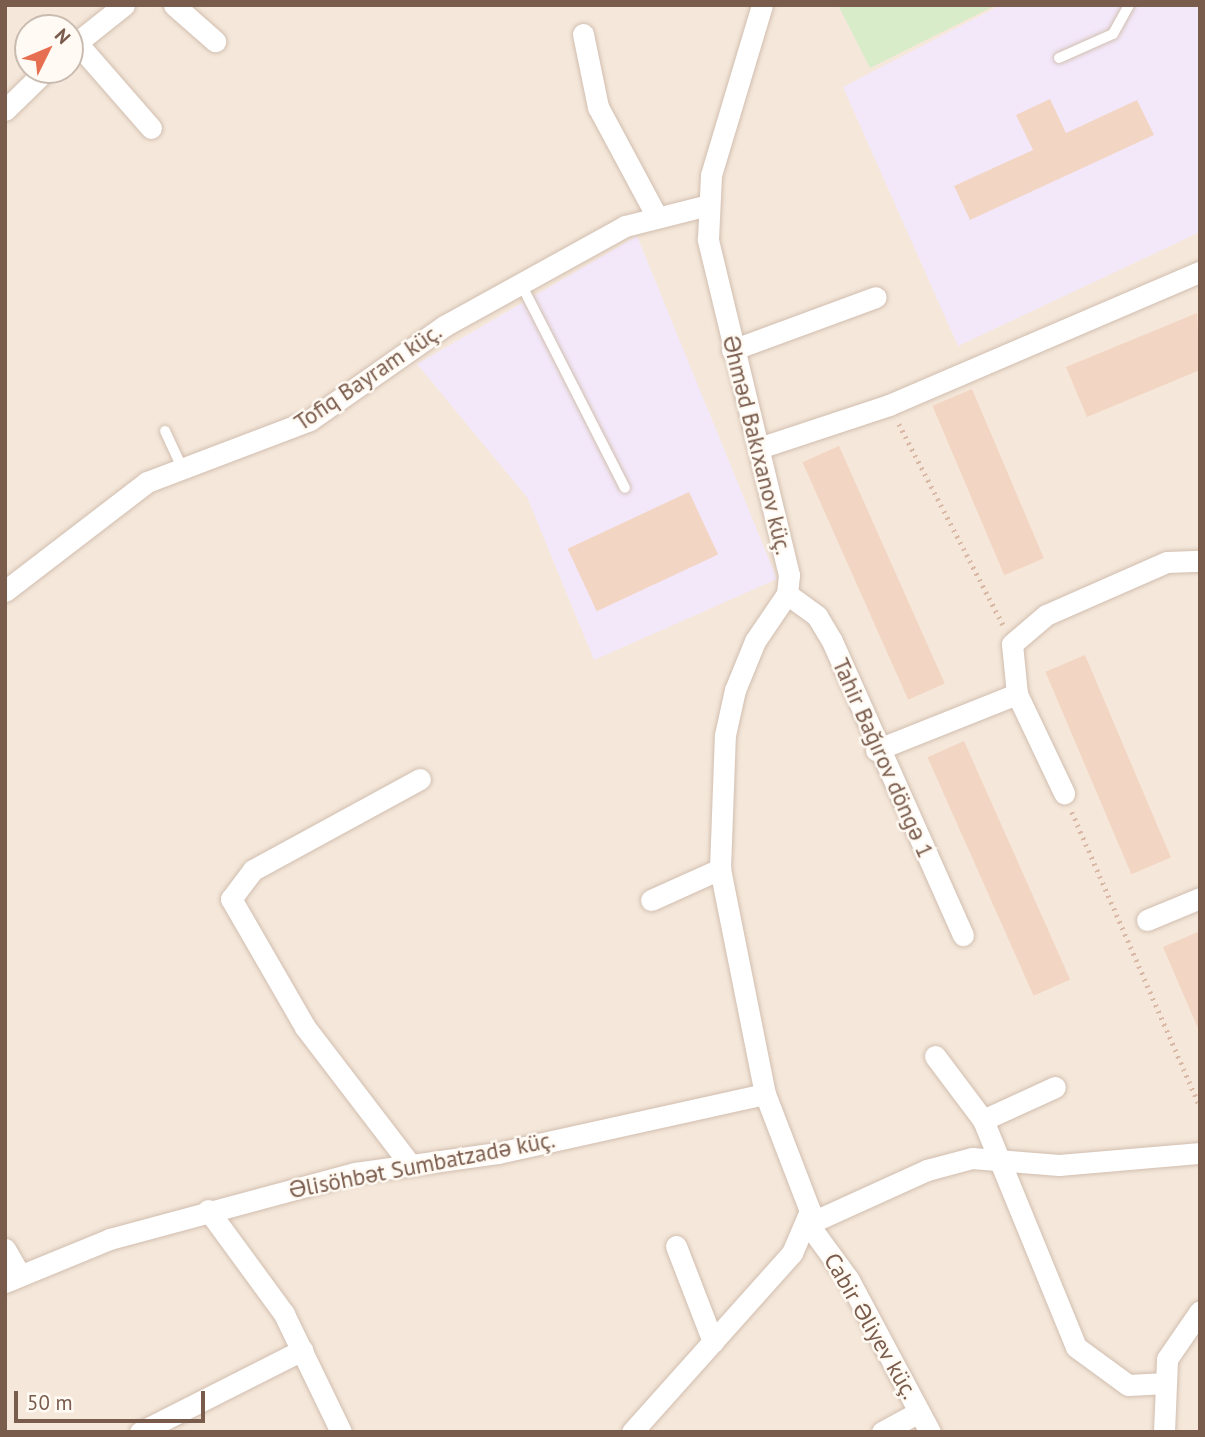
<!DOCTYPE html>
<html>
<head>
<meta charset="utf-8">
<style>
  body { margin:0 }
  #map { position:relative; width:1205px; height:1437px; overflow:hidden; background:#fdf6ec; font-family:"PT Sans",sans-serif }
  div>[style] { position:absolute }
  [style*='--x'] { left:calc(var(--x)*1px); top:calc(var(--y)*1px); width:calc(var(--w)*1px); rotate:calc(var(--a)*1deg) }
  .residential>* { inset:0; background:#f5e8da }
  .education>* { inset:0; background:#f3e8fa }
  .green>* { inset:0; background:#d8ecc9 }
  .building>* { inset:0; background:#f3d5c3; transform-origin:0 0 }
  .path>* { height:4.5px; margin-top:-2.25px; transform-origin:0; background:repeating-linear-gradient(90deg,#d9b8a5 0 2px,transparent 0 7px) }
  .roads { filter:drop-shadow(0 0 2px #d1beb0) drop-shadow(0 0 2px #d1beb0) }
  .lane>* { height:10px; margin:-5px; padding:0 5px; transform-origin:5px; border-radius:5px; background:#fff }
  .street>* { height:21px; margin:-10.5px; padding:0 10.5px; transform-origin:10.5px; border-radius:10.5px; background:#fff }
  span { translate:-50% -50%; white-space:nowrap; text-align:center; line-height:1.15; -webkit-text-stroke:5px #fffaf3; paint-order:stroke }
  .street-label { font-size:23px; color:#7a5c4d }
  .frame { position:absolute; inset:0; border:7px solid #7a5c4d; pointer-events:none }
  .north { position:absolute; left:14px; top:14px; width:70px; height:70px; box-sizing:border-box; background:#fffaf3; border:2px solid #cabbb1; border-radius:50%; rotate:47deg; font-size:19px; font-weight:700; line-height:28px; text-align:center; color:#7a5c4d }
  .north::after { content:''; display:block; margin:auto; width:24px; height:32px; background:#e76f51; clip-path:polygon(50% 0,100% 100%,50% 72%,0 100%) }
  .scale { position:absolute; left:14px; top:1391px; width:191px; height:32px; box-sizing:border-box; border:4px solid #7a5c4d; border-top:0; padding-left:9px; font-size:21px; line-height:24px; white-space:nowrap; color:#7a5c4d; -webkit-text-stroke:5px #fffaf3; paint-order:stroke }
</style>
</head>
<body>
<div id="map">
  <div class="residential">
    <i style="clip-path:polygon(evenodd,5px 5px,1200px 5px,1200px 1432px,5px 1432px,5px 5px,28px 28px,70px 28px,70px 70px,28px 70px,28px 28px)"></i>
  </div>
  <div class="education">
    <i style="clip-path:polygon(1001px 5px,1200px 5px,1200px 232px,958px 346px,843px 87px)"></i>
    <i style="clip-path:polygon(637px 236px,777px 579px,594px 660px,527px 497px,417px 364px)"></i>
  </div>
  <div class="green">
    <i style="clip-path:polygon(838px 5px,996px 5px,870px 68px)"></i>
  </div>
  <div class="building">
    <i style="clip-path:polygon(1050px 99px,1066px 133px,1137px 100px,1154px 135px,970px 220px,954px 186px,1033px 150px,1016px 115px)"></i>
    <i style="clip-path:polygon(1197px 313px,1200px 370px,1087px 417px,1066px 367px)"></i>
    <i style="left:972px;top:389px;width:184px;height:43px;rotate:67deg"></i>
    <i style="left:839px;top:446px;width:260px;height:40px;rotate:66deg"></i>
    <i style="left:689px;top:492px;width:69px;height:134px;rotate:65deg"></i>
    <i style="left:1085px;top:655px;width:220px;height:43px;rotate:67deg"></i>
    <i style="left:964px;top:741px;width:261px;height:40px;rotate:66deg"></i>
    <i style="clip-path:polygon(1200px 931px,1200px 1033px,1163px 947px)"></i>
  </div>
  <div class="path">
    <i style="--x:899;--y:424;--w:226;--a:62.6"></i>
    <i style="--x:1072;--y:812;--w:322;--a:66.5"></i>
  </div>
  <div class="roads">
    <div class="lane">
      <i style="--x:1059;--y:58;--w:59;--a:-24"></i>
      <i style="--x:1113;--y:34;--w:33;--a:-61"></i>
      <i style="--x:520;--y:282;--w:231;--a:63"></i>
      <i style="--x:165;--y:431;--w:40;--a:65"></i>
    </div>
    <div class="street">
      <i style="--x:174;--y:5;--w:55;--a:41.3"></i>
      <i style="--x:583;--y:34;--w:75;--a:78.4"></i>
      <i style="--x:598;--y:107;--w:123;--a:61.8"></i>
      <i style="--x:76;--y:42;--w:114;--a:48.9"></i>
      <i style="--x:70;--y:48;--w:69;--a:-38.5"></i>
      <i style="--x:5;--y:110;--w:57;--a:-44.3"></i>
      <i style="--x:732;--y:350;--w:153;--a:-20.2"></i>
      <i style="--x:759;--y:448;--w:137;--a:-18.3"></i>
      <i style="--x:889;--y:405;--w:338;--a:-23.2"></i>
      <i style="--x:5;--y:591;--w:179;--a:-37.5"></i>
      <i style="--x:147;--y:482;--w:174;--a:-20.8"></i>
      <i style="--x:310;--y:420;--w:164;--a:-35"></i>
      <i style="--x:444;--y:326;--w:207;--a:-28.9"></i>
      <i style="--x:625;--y:226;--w:86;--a:-14.2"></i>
      <i style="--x:787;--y:594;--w:37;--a:36"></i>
      <i style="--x:817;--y:616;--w:29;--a:59"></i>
      <i style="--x:832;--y:641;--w:322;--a:66"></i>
      <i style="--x:1017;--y:694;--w:110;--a:64.6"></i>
      <i style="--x:876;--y:750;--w:152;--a:-21.7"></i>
      <i style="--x:1017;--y:694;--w:50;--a:-95.7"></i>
      <i style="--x:1012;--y:644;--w:45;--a:-40.5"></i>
      <i style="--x:1046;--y:615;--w:132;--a:-23.7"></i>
      <i style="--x:1167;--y:562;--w:33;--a:-2"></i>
      <i style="--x:651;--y:900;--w:76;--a:-24.2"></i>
      <i style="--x:1147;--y:920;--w:57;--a:-22.5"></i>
      <i style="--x:935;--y:1056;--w:80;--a:53.1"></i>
      <i style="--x:983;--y:1120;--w:245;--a:67.7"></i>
      <i style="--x:1076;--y:1347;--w:64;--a:36.2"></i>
      <i style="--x:1128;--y:1385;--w:34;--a:-3"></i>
      <i style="--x:983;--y:1120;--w:79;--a:-24.6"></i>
      <i style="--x:409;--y:1163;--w:171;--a:-127.4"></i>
      <i style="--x:305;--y:1027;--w:148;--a:-120"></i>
      <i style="--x:231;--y:899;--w:36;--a:-53"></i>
      <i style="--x:253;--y:870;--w:190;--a:-28.6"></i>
      <i style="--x:208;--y:1210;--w:129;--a:53.8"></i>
      <i style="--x:284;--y:1314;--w:131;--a:64.2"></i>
      <i style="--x:676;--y:1246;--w:103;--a:68.9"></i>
      <i style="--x:5;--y:1249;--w:28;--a:60"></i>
      <i style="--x:5;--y:1282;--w:113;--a:-22.3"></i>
      <i style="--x:110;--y:1239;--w:254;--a:-15.1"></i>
      <i style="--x:355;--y:1173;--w:144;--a:-8"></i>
      <i style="--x:498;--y:1153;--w:273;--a:-12.5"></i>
      <i style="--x:140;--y:1432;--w:182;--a:-26.8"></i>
      <i style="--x:632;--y:1432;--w:240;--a:-48.2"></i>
      <i style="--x:792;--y:1253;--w:46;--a:-66.8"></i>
      <i style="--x:810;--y:1211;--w:125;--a:-111"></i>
      <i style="--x:765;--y:1094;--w:229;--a:-101.3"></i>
      <i style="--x:720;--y:869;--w:134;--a:-87.9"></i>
      <i style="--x:725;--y:735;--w:46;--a:-77.5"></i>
      <i style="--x:735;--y:690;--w:53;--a:-67.8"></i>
      <i style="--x:755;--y:641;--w:57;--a:-55.8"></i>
      <i style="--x:787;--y:594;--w:19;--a:-84"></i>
      <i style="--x:789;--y:575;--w:346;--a:-103.6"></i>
      <i style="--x:708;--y:239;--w:64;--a:-87.3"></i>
      <i style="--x:711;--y:175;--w:177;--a:-73.3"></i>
      <i style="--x:882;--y:1432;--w:42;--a:-28.4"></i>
      <i style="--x:930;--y:1432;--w:172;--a:-118.1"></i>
      <i style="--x:849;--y:1280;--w:69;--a:-126.2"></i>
      <i style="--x:808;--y:1224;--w:131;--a:-24.4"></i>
      <i style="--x:927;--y:1170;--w:47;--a:-14.9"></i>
      <i style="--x:972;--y:1158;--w:87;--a:4.6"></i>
      <i style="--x:1059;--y:1165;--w:142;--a:-4.9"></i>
      <i style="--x:1164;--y:1432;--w:73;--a:-87.6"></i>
      <i style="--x:1167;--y:1359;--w:58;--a:-55.5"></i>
    </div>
  </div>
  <div class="street-label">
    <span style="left:368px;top:377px;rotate:-34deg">Tofiq Bayram küç.</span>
    <span style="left:757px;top:445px;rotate:76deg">Əhməd Bakıxanov küç.</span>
    <span style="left:883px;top:758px;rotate:66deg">Tahir Bağırov döngə 1</span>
    <span style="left:422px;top:1165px;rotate:-11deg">Əlisöhbət Sumbatzadə küç.</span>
    <span style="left:871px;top:1326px;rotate:60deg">Cabir Əliyev küç.</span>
  </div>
  <div class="frame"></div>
  <div class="north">N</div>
  <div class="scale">50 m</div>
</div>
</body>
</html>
